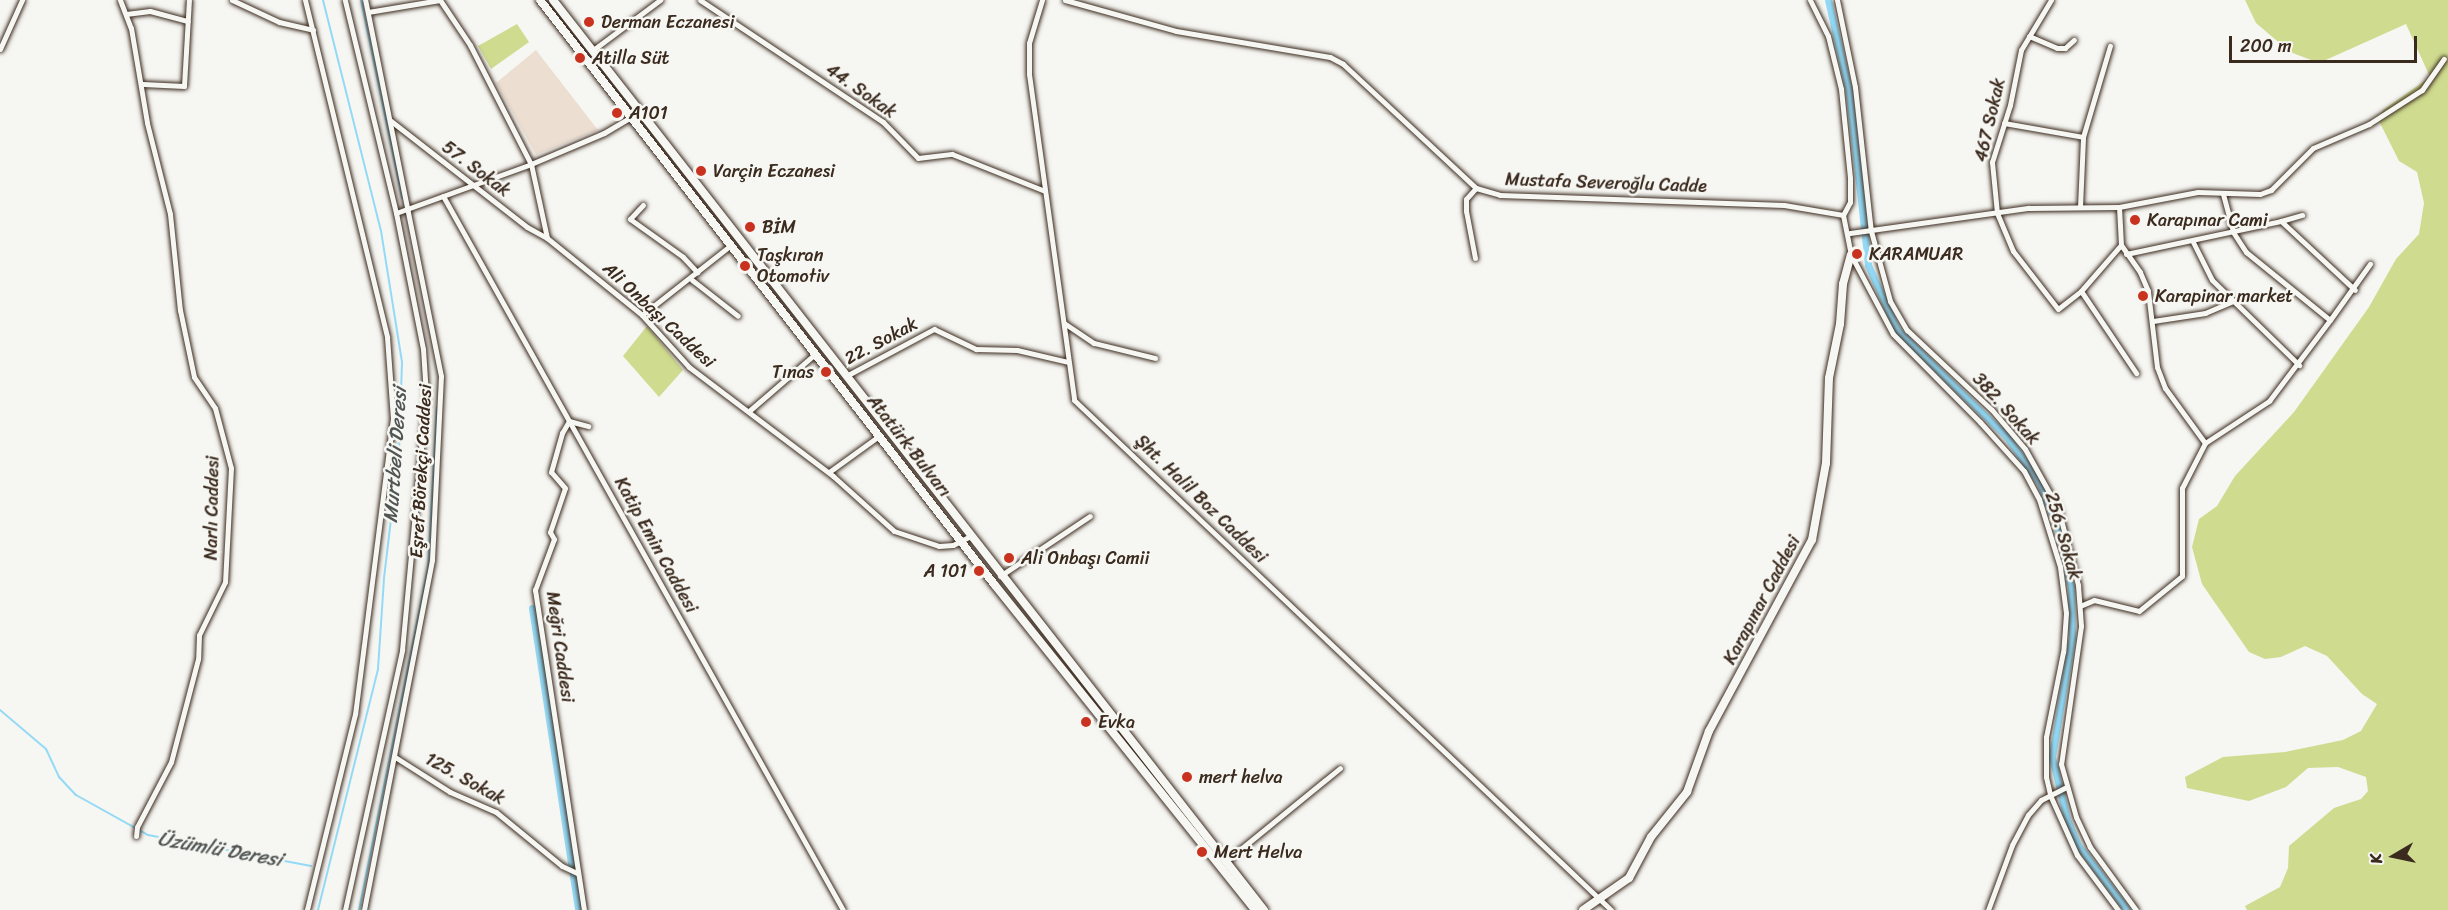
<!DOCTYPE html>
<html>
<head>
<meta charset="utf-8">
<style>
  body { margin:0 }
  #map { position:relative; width:2448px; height:910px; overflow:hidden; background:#f6f6f2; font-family:Sriracha,sans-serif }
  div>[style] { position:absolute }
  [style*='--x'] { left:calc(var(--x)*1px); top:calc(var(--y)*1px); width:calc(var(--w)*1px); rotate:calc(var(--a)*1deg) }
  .built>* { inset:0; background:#ecdfd2 }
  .green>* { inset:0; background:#cfdc90 }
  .stream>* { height:2px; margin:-1px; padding:0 1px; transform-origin:1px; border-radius:1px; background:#94daf6 }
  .canal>* { height:7px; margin:-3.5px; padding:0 3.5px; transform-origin:3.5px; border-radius:3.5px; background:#94daf6 }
  .roads { filter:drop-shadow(0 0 2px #3b2a1e) drop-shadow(0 0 2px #3b2a1e) }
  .street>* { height:5px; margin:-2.5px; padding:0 2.5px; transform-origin:2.5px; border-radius:2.5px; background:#f6f6f2 }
  .secondary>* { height:8px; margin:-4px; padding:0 4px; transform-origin:4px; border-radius:4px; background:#f6f6f2 }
  .primary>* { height:8px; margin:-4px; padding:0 4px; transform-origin:4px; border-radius:4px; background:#f6f6f2 }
  .dots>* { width:16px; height:16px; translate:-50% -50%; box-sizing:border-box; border:3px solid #f6f6f2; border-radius:50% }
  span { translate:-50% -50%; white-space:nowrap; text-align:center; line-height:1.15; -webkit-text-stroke:5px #f6f6f2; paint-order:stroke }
  .poi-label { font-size:18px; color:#3b2a1e }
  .left { translate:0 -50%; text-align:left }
  .right { translate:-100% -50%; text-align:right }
  .street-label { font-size:18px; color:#3b2a1e }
  .water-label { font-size:20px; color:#515654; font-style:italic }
  .north { position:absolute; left:2364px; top:826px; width:60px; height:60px; -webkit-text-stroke:4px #f6f6f2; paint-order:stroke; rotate:261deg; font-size:16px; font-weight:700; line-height:24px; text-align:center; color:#3b2a1e }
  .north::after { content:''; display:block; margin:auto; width:21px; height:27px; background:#3b2a1e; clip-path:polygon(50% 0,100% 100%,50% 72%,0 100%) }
  .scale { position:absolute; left:2229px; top:36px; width:188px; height:27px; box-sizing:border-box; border:3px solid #3b2a1e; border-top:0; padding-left:8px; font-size:18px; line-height:21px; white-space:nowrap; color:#3b2a1e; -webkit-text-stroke:4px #f6f6f2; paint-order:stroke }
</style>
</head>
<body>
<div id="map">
  <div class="built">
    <i style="clip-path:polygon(536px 50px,598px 130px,536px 155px,496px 83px)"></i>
  </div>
  <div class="green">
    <i style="clip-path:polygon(2245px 0,2448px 0,2448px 910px,2247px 910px,2245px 906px,2280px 887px,2288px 868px,2289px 846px,2334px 808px,2361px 799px,2368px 791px,2366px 777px,2338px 767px,2308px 768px,2286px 787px,2249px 801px,2187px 788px,2185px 777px,2223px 757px,2285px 752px,2343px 740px,2361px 731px,2377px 704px,2362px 694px,2327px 656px,2305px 646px,2281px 657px,2265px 659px,2249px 652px,2202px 584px,2192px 547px,2199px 519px,2217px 506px,2235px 476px,2294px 412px,2369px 307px,2396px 259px,2419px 234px,2424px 203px,2417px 172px,2399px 161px,2378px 119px,2383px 110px,2430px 77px,2406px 24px,2319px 63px,2290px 52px,2256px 23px)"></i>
    <i style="clip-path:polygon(517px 24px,529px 42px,491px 69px,478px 46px)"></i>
    <i style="clip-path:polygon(647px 326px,683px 370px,659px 397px,623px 356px)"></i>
  </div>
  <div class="stream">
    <i style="--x:361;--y:0;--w:202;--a:78.3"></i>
    <i style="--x:0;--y:710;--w:60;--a:40.3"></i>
    <i style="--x:46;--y:749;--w:31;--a:65"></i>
    <i style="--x:59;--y:777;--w:25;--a:47"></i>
    <i style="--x:76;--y:795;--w:82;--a:29.1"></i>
    <i style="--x:148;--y:835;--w:166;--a:10.8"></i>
    <i style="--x:318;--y:910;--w:248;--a:-76"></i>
    <i style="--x:378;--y:669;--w:91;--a:-86.2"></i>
    <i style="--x:384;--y:578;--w:126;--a:-83.2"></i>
    <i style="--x:399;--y:453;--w:91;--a:-88.1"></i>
    <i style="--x:402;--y:362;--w:133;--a:-99.1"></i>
    <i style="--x:381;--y:231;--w:238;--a:-104.1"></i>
    <i style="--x:359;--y:910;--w:350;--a:-78.6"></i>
    <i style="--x:428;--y:567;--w:160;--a:-86.8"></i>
  </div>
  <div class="canal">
    <i style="--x:1828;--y:0;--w:94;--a:77.1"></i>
    <i style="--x:1849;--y:92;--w:174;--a:83.7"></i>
    <i style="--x:1868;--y:265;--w:71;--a:66"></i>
    <i style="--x:1897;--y:330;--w:152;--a:44.2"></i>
    <i style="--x:2006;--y:436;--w:58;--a:54.1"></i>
    <i style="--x:2040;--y:483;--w:53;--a:68.8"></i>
    <i style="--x:2059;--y:532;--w:57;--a:77.9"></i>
    <i style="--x:2071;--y:588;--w:49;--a:88.8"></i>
    <i style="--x:2072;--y:637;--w:122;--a:99.5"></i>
    <i style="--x:2052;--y:757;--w:64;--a:76.4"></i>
    <i style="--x:2067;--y:819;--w:28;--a:67"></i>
    <i style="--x:2078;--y:845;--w:81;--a:53"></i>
    <i style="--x:532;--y:608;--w:305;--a:81.3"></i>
  </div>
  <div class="roads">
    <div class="street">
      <i style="--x:120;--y:0;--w:30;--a:69"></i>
      <i style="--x:131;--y:28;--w:96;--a:80.4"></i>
      <i style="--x:147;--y:123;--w:94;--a:75.8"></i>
      <i style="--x:170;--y:214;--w:97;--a:84.1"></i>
      <i style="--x:180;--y:310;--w:68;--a:78.2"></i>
      <i style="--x:194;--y:377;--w:37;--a:56"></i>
      <i style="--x:215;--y:408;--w:62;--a:75.1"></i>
      <i style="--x:231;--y:468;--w:114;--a:93"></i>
      <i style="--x:225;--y:582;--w:59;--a:116.1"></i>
      <i style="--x:199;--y:635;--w:24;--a:92"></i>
      <i style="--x:198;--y:659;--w:106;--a:104.7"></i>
      <i style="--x:171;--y:762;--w:73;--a:117.6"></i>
      <i style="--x:137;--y:827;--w:9;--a:96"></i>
      <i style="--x:232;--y:0;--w:52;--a:25.1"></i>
      <i style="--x:279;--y:22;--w:35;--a:13"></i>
      <i style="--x:305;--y:0;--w:347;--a:76.3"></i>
      <i style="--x:387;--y:337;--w:81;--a:85.8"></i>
      <i style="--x:393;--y:418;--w:298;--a:97.3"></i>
      <i style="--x:355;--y:714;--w:202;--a:103.8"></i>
      <i style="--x:700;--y:0;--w:220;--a:33.7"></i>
      <i style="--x:883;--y:122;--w:50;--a:45.8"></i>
      <i style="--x:918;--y:158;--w:34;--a:-7"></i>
      <i style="--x:952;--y:154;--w:100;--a:21.7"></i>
      <i style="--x:1042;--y:0;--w:45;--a:106.8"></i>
      <i style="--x:1029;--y:43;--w:31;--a:90"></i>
      <i style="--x:1029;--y:74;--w:329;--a:82.1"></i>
      <i style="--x:1074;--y:400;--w:741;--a:43.52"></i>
      <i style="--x:1065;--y:0;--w:115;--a:15.6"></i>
      <i style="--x:1176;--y:31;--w:156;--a:9.6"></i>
      <i style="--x:1330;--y:57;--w:15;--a:28"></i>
      <i style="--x:1343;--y:64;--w:182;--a:43"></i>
      <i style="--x:1476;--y:188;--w:25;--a:16"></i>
      <i style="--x:1500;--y:195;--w:284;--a:2"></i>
      <i style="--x:1784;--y:205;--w:60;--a:9.6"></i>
      <i style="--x:1810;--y:0;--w:40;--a:63.4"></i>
      <i style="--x:1828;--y:36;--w:55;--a:76.2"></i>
      <i style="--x:1841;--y:89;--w:89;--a:84.2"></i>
      <i style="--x:1850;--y:178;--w:24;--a:90"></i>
      <i style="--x:1850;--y:202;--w:15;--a:118"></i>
      <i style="--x:1837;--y:0;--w:89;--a:78.3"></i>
      <i style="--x:1855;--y:87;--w:145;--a:83.7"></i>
      <i style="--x:1871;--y:231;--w:73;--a:74.8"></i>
      <i style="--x:1890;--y:301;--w:34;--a:60"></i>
      <i style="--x:1907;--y:330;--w:117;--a:43.3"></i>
      <i style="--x:1992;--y:410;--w:51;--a:49.8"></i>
      <i style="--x:2025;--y:449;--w:68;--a:60.8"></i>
      <i style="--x:2058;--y:508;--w:80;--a:75.4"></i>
      <i style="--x:2078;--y:585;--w:41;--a:85.8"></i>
      <i style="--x:2081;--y:626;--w:139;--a:98.2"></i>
      <i style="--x:2061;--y:764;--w:55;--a:74.2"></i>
      <i style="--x:2076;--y:817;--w:33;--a:65"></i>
      <i style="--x:2090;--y:847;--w:78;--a:53.9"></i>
      <i style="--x:2051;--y:0;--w:58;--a:121"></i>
      <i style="--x:2021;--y:50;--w:56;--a:101.3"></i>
      <i style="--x:2010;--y:105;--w:60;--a:107.5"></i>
      <i style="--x:1992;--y:162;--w:51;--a:84.4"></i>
      <i style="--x:1997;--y:213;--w:41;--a:67.2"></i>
      <i style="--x:2013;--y:251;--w:73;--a:52.2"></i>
      <i style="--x:2058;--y:309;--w:29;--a:-38"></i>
      <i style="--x:2081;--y:291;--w:61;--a:-49"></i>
      <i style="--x:368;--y:12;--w:73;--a:-9.5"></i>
      <i style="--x:440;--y:0;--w:54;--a:56.3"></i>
      <i style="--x:470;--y:45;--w:134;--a:62.9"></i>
      <i style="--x:531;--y:164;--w:76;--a:77.8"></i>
      <i style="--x:547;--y:238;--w:122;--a:39"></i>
      <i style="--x:642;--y:315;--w:70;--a:47.9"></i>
      <i style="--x:689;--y:367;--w:181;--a:37.1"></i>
      <i style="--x:833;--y:476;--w:82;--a:42"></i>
      <i style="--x:894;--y:531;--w:47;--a:18.4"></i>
      <i style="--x:939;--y:546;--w:14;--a:-4"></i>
      <i style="--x:953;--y:545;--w:18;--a:-27"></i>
      <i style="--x:126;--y:14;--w:24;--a:-7"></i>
      <i style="--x:150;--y:11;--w:39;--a:15"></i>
      <i style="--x:2029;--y:36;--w:30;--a:23"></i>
      <i style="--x:2057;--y:48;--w:8;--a:0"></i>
      <i style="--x:2065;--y:48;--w:12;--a:-42"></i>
      <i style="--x:0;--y:49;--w:54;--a:-65.8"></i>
      <i style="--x:593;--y:50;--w:84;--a:-36.7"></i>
      <i style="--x:143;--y:84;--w:41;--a:2.8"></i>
      <i style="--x:184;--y:86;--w:86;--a:-86.7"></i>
      <i style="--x:391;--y:121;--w:172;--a:37.9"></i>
      <i style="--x:527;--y:227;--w:23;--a:29"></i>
      <i style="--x:2004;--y:123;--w:80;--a:10"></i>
      <i style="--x:2223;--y:194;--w:39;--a:75"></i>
      <i style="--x:2233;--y:232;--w:24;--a:57"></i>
      <i style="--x:2246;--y:252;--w:108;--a:39"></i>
      <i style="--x:2330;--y:320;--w:69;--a:-54.5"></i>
      <i style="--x:443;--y:196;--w:818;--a:60.74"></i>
      <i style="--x:643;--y:205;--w:19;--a:133"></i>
      <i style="--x:630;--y:219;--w:65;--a:35.6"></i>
      <i style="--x:683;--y:257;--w:21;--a:47"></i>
      <i style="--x:2080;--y:207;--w:70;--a:-87.5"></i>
      <i style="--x:2083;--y:137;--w:95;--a:-73.5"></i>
      <i style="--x:396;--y:213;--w:144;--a:-19.9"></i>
      <i style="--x:531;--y:164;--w:79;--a:-23"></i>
      <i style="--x:604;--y:133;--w:43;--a:-30.7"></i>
      <i style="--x:1843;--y:215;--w:41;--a:78.7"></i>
      <i style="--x:1851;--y:255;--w:89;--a:62"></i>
      <i style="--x:1893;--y:334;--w:124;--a:45.3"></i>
      <i style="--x:1980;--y:422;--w:66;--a:48.1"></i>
      <i style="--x:2024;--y:471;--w:32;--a:62"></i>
      <i style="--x:2039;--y:499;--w:71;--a:72.8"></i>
      <i style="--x:2060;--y:567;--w:46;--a:82.6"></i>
      <i style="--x:2066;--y:613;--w:39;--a:94"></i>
      <i style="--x:2063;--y:652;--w:87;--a:101.3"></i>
      <i style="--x:2046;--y:737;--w:40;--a:90"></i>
      <i style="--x:2046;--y:777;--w:18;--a:77"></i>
      <i style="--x:2050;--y:795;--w:66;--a:65.8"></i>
      <i style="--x:2077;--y:855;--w:69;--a:53.3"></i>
      <i style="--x:2281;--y:221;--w:22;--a:-16"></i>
      <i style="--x:1850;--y:233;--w:181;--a:-8"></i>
      <i style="--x:2029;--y:208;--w:90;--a:-0.6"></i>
      <i style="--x:2119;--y:207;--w:80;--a:-10.8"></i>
      <i style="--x:2198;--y:192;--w:62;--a:1.8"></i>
      <i style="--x:2260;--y:194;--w:12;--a:-20"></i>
      <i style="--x:2271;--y:190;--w:59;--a:-45"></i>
      <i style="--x:2313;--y:148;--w:61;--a:-23.2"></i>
      <i style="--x:2369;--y:124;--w:63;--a:-32.7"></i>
      <i style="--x:2422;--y:90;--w:38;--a:-55"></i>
      <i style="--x:2193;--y:242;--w:42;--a:63.4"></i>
      <i style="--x:2212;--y:280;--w:122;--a:44.3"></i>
      <i style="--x:2126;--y:254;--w:158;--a:-12"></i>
      <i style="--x:2281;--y:221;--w:101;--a:43"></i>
      <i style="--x:1475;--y:258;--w:48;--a:-100.8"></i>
      <i style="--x:1466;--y:211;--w:12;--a:-90"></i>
      <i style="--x:1466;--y:199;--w:15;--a:-48"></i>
      <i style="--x:692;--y:280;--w:58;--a:38"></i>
      <i style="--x:2081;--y:291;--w:99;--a:56.1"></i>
      <i style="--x:642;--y:315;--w:113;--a:-38.2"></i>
      <i style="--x:2153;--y:321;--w:53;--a:-8.7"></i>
      <i style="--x:2205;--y:313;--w:30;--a:-23"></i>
      <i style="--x:1064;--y:323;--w:36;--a:34"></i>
      <i style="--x:1094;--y:343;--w:63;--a:13.8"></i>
      <i style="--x:846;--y:376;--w:100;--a:-28.1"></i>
      <i style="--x:934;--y:329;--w:47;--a:25.5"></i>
      <i style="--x:976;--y:349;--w:41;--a:1.4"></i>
      <i style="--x:1017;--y:350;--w:52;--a:13.2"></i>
      <i style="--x:749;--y:411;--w:87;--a:-40.8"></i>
      <i style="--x:2205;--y:443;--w:77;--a:-33.3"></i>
      <i style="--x:2269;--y:401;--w:101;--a:-53"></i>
      <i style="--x:829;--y:472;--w:62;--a:-35.8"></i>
      <i style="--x:1000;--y:576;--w:108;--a:-33.7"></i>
      <i style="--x:2080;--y:606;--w:15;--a:-23"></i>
      <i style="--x:2094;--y:600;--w:46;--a:13.7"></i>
      <i style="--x:2139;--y:611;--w:55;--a:-39.1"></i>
      <i style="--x:2182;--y:576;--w:88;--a:-90"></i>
      <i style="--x:2182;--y:488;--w:51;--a:-62.9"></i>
      <i style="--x:2205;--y:443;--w:68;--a:-126"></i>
      <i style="--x:2165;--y:388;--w:22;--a:-111"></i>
      <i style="--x:2157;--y:367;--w:77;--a:-96.8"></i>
      <i style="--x:2148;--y:291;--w:21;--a:-113"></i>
      <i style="--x:2140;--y:272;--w:33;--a:-125"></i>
      <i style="--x:2121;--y:245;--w:38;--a:-93"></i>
      <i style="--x:395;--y:757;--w:65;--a:32.5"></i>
      <i style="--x:450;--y:792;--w:50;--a:23.5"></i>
      <i style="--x:496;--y:812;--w:85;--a:39.3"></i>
      <i style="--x:562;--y:866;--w:17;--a:25"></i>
      <i style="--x:1226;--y:861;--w:147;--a:-39.2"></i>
      <i style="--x:345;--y:910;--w:266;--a:-77.6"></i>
      <i style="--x:402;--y:650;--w:256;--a:-84.6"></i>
      <i style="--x:426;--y:395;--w:46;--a:-93.7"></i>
      <i style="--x:423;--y:349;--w:139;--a:-101.2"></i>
      <i style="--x:396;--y:213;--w:219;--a:-103.5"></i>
      <i style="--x:364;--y:910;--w:357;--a:-79"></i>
      <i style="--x:432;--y:560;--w:184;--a:-87.2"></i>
      <i style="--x:441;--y:376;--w:384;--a:-101.4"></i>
      <i style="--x:584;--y:910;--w:324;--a:-98.7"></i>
      <i style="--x:535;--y:590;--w:54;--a:-69.6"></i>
      <i style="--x:554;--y:539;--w:8;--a:-120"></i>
      <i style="--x:550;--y:532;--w:46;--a:-71.2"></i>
      <i style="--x:565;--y:488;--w:21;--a:-131"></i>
      <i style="--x:551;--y:472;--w:41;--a:-74.2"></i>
      <i style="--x:562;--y:433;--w:14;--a:-60"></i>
      <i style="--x:569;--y:421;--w:20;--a:15"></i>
      <i style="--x:1988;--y:910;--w:69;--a:-69.7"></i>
      <i style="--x:2012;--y:845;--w:34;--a:-62"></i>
      <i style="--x:2028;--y:815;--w:20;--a:-49"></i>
      <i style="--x:2041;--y:800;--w:28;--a:-27"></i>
    </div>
    <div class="secondary">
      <i style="--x:1583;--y:910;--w:56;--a:-34.8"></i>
      <i style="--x:1629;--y:878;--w:47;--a:-61.8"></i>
      <i style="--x:1651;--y:837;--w:58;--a:-51.3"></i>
      <i style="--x:1687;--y:792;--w:65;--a:-70.2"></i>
      <i style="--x:1709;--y:731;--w:217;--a:-61.7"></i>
      <i style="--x:1812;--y:540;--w:78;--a:-79.7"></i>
      <i style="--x:1826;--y:463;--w:85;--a:-88"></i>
      <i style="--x:1829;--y:378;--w:55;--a:-78.5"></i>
      <i style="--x:1840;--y:324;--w:40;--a:-85.7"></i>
      <i style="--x:1843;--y:284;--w:30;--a:-75"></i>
    </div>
    <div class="primary">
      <i style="--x:540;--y:0;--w:740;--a:52.14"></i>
      <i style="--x:994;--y:584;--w:418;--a:51.3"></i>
      <i style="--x:553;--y:0;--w:1155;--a:52"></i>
    </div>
  </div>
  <div class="dots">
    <i style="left:589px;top:22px;background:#c8321e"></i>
    <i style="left:580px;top:58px;background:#c8321e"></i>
    <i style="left:617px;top:113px;background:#c8321e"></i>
    <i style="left:701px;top:171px;background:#c8321e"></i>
    <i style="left:2135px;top:220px;background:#c8321e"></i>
    <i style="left:750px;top:227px;background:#c8321e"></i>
    <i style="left:1857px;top:254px;background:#c8321e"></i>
    <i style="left:745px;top:266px;background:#c8321e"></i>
    <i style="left:2143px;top:296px;background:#c8321e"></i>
    <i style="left:826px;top:372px;background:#c8321e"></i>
    <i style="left:1009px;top:558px;background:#c8321e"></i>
    <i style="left:979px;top:571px;background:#c8321e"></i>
    <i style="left:1086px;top:722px;background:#c8321e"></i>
    <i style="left:1187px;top:777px;background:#c8321e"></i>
    <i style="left:1202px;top:852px;background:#c8321e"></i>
  </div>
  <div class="poi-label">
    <span class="left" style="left:601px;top:22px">Derman Eczanesi</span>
    <span class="left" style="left:592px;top:58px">Atilla Süt</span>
    <span class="left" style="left:629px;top:113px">A101</span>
    <span class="left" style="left:713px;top:171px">Varçin Eczanesi</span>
    <span class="left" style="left:2147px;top:220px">Karapınar Cami</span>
    <span class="left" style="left:762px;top:227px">BİM</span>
    <span class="left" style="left:1869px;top:254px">KARAMUAR</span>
    <span class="left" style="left:757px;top:266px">Taşkıran<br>Otomotiv</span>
    <span class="left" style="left:2155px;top:296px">Karapinar market</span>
    <span class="right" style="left:814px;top:372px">Tınas</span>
    <span class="left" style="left:1021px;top:558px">Ali Onbaşı Camii</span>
    <span class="right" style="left:967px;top:571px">A 101</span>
    <span class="left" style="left:1098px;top:722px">Evka</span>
    <span class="left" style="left:1199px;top:777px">mert helva</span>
    <span class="left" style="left:1214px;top:852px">Mert Helva</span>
  </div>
  <div class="street-label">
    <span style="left:861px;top:91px;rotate:35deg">44. Sokak</span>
    <span style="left:1990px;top:120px;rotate:-77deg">467 Sokak</span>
    <span style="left:476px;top:169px;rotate:37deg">57. Sokak</span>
    <span style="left:1606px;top:183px;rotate:2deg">Mustafa Severoğlu Cadde</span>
    <span style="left:659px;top:315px;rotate:43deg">Ali Onbaşı Caddesi</span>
    <span style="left:881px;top:341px;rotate:-28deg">22. Sokak</span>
    <span style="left:2006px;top:409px;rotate:48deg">382. Sokak</span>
    <span style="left:909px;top:446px;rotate:52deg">Atatürk Bulvarı</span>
    <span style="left:421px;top:471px;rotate:-87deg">Eşref Börekçi Caddesi</span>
    <span style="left:1201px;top:499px;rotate:44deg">Şht. Halil Boz Caddesi</span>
    <span style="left:212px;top:508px;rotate:-89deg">Narlı Caddesi</span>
    <span style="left:2063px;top:536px;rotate:74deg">256. Sokak</span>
    <span style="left:656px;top:545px;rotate:61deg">Katip Emin Caddesi</span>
    <span style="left:1762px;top:600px;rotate:-62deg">Karapınar Caddesi</span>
    <span style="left:560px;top:647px;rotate:82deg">Meğri Caddesi</span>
    <span style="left:465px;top:779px;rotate:29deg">125. Sokak</span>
  </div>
  <div class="water-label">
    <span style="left:395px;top:455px;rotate:-86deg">Murtbeli Deresi</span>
    <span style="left:220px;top:849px;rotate:10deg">Üzümlü Deresi</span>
  </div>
  <div class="north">K</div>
  <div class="scale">200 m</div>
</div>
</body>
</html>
